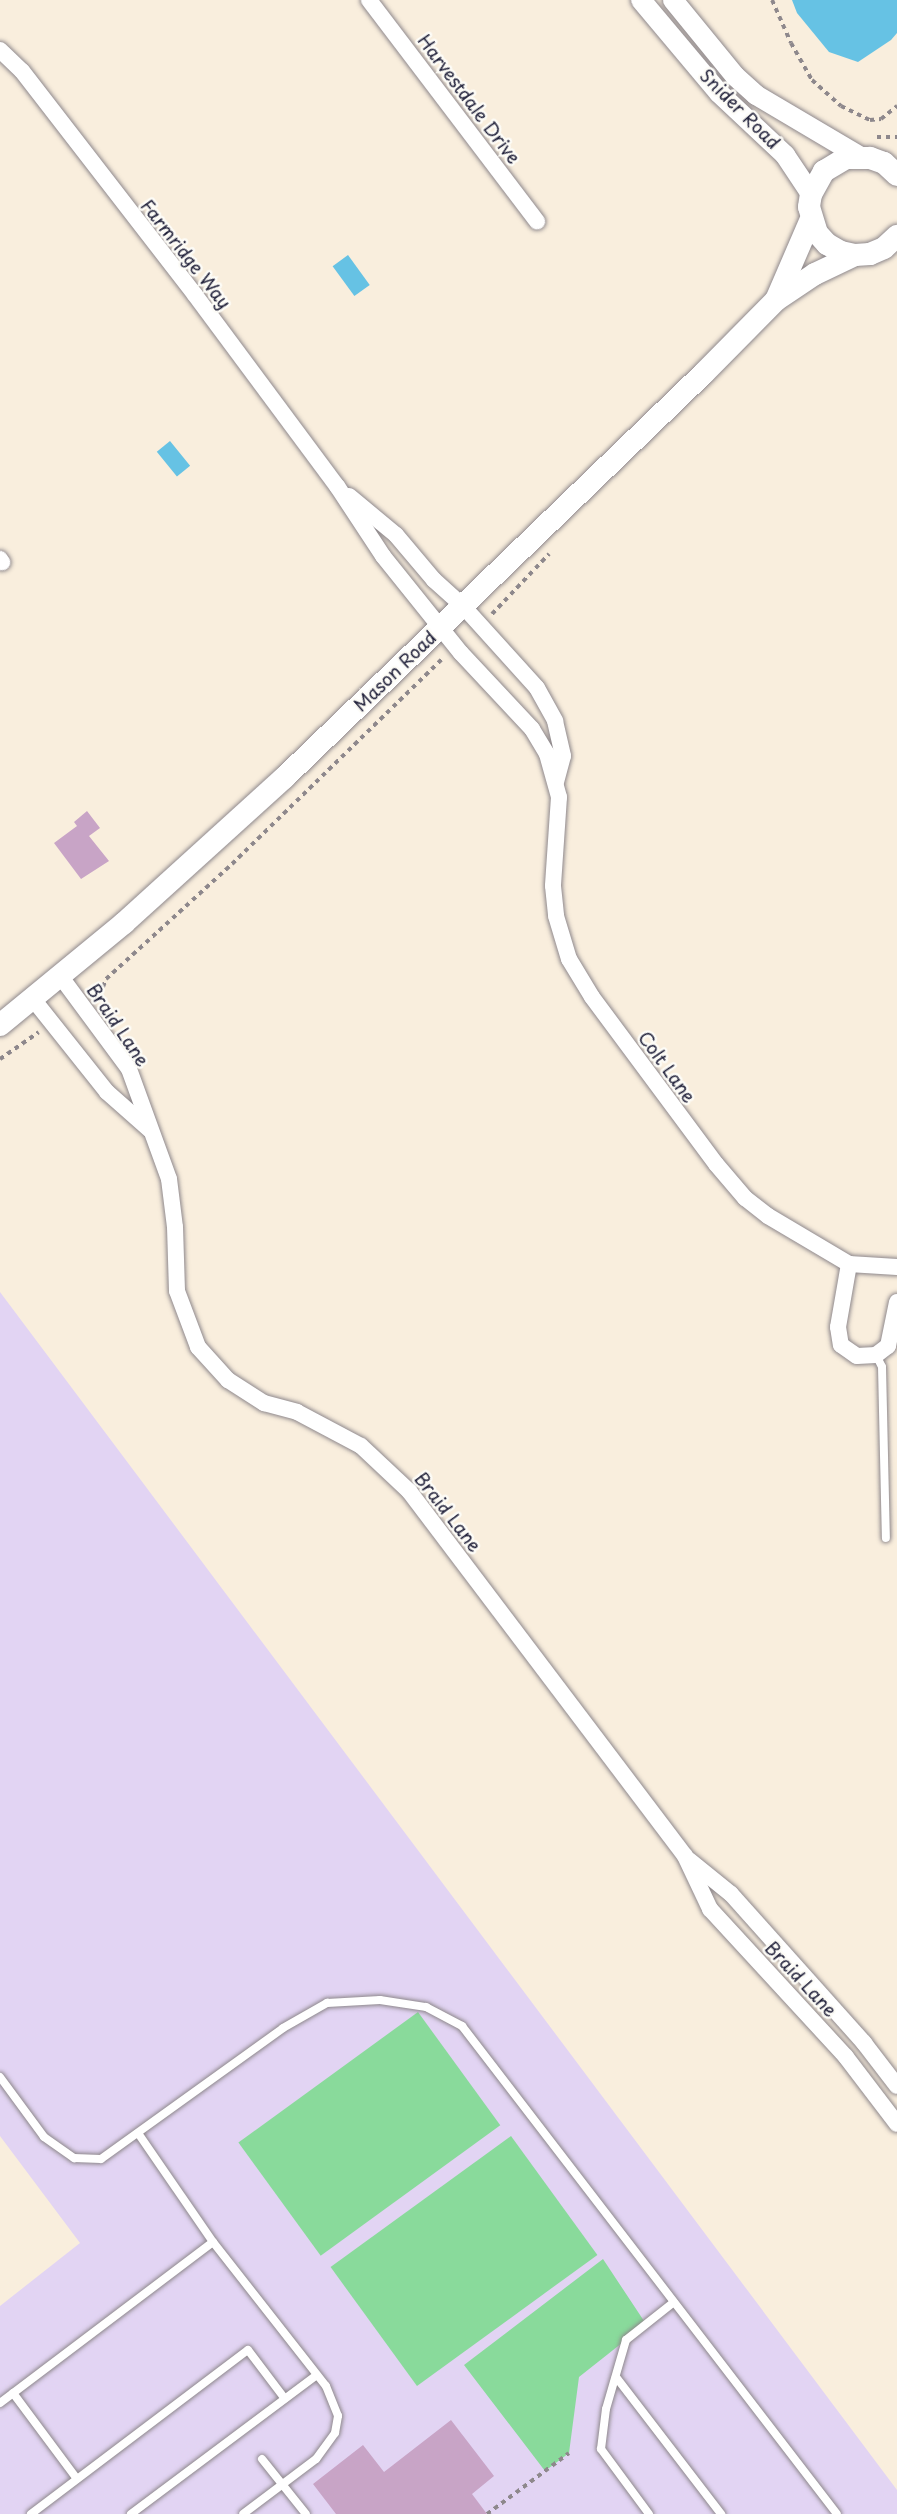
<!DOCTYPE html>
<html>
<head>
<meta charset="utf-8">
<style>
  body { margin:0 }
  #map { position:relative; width:897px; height:2514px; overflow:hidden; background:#f9eedd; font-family:"Playpen Sans",sans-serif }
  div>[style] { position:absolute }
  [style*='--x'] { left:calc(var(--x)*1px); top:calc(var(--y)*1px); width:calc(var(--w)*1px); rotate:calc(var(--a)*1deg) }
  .built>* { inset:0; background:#e2d4f3 }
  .green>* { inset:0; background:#89da9b; transform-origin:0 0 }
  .water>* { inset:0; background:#66c2e4; transform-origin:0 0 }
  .building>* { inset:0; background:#c8a4c6 }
  .path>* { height:4px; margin-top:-2px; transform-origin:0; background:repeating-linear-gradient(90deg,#8e888c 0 4.5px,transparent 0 9px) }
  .roads { filter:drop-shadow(0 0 2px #8e888c) drop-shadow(0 0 2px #8e888c) }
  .service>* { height:8px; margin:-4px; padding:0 4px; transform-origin:4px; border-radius:4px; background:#fff }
  .minor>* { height:16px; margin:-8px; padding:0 8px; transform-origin:8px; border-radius:8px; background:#fff }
  .tertiary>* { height:20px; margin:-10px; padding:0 10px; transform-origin:10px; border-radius:10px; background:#fff }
  .secondary>* { height:22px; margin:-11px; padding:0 11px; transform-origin:11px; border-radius:11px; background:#fff }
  span { translate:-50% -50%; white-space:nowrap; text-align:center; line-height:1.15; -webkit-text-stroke:5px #fdfcf7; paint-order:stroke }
  .street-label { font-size:18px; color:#22223b }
</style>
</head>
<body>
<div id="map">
  <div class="built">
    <i style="clip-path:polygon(0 1292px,897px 2490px,897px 2514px,0 2514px,0 2306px,80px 2243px,0 2136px)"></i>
  </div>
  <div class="green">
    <i style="left:418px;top:2012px;width:140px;height:222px;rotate:54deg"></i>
    <i style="left:511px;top:2136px;width:147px;height:223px;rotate:54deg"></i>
    <i style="clip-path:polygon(603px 2259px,646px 2324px,579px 2377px,569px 2453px,545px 2471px,464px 2365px)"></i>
  </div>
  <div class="water">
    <i style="clip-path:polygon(792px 0,897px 0,897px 33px,891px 40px,858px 62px,829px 52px,797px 13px)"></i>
    <i style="left:348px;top:255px;width:37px;height:19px;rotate:54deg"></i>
    <i style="left:170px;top:441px;width:32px;height:17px;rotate:51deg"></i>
  </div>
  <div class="building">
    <i style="clip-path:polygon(87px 811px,100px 828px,89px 836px,109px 861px,81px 879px,54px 843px,77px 826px,74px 822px)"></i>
    <i style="clip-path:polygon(451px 2420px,494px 2476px,472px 2494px,487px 2514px,336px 2514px,313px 2484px,363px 2445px,384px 2472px)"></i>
  </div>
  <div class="path">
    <i style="--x:772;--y:0;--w:47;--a:66.2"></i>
    <i style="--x:791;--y:43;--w:43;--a:60.4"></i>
    <i style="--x:812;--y:80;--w:39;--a:42"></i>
    <i style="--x:841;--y:106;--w:32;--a:26"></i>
    <i style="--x:870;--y:120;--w:11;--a:-5"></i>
    <i style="--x:881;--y:119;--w:21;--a:-39"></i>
    <i style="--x:877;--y:137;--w:20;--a:0"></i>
    <i style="--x:492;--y:614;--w:83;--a:-46.5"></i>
    <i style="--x:92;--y:991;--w:8;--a:-40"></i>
    <i style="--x:98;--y:986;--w:5;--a:11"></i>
    <i style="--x:103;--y:987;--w:9;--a:-69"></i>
    <i style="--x:106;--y:979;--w:171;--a:-42.4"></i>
    <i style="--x:232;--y:864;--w:296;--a:-44.3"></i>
    <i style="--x:0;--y:1059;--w:47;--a:-34.7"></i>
    <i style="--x:487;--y:2514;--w:102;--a:-36.6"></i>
  </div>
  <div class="roads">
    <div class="service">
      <i style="--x:876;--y:1355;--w:13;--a:63"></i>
      <i style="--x:882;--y:1367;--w:171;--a:88.7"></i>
      <i style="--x:0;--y:2077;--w:74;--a:53.7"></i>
      <i style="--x:44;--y:2137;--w:37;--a:35"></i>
      <i style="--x:74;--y:2158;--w:27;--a:2"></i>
      <i style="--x:101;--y:2159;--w:224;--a:-35.7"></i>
      <i style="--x:283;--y:2028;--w:51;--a:-29.6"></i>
      <i style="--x:327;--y:2003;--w:53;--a:-3.2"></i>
      <i style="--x:380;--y:2000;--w:47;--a:8.7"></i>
      <i style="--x:426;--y:2007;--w:41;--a:27.8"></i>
      <i style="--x:462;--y:2026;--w:615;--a:52.46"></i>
      <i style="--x:138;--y:2133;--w:132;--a:55.5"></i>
      <i style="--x:213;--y:2242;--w:183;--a:51.9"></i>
      <i style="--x:326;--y:2386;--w:32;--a:68"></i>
      <i style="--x:338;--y:2416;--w:17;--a:100"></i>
      <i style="--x:335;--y:2433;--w:32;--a:126"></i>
      <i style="--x:316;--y:2459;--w:91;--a:143"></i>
      <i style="--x:616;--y:2377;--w:173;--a:52.5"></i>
      <i style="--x:13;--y:2393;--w:107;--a:53.3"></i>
      <i style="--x:0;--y:2403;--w:267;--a:-37.1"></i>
      <i style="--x:262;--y:2459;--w:70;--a:51.3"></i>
      <i style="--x:31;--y:2514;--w:272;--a:-37.1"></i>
      <i style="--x:248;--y:2350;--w:61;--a:52.9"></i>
      <i style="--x:131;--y:2514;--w:232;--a:-36.8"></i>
      <i style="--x:649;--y:2514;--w:81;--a:-126.4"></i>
      <i style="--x:601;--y:2449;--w:40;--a:-82.9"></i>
      <i style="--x:606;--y:2409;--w:72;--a:-73.8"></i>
      <i style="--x:626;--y:2340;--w:61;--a:-38.4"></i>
    </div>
    <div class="minor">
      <i style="--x:369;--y:0;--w:278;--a:52.8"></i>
      <i style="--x:0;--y:50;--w:30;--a:44"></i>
      <i style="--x:22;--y:71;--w:283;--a:52.3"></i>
      <i style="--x:195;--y:295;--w:238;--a:53.4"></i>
      <i style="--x:337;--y:486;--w:84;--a:56.7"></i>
      <i style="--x:383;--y:556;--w:124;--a:51.2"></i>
      <i style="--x:461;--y:653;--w:104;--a:46.9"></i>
      <i style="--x:532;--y:729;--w:29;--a:59"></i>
      <i style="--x:547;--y:754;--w:45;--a:74.4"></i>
      <i style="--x:559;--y:797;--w:89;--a:93.9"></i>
      <i style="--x:553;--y:886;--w:30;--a:84"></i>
      <i style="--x:556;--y:916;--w:45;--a:73.2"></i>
      <i style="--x:569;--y:959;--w:44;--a:58.8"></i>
      <i style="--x:592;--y:997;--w:208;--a:53.4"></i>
      <i style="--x:716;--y:1164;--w:45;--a:49.5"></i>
      <i style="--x:745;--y:1198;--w:29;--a:38"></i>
      <i style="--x:768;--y:1216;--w:94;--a:30.7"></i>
      <i style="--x:849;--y:1264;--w:48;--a:3.6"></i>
      <i style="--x:349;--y:496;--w:61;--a:39.7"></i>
      <i style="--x:396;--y:535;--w:59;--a:49.8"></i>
      <i style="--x:434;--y:580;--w:39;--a:42"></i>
      <i style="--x:463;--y:606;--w:110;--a:47.9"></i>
      <i style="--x:537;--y:688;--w:38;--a:61"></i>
      <i style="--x:555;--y:721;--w:36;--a:77"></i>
      <i style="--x:563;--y:756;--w:28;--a:105"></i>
      <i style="--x:0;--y:559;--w:4;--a:56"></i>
      <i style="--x:61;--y:977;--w:114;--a:53.5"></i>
      <i style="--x:129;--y:1069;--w:117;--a:70"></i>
      <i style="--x:169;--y:1179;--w:48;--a:82.9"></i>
      <i style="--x:175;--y:1227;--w:64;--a:88.2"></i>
      <i style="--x:177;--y:1291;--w:60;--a:69.4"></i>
      <i style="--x:198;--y:1347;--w:45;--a:47.7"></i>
      <i style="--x:228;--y:1380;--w:43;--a:32.6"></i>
      <i style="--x:264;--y:1403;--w:34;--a:15"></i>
      <i style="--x:297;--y:1412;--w:72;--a:28"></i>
      <i style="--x:361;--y:1446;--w:66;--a:43.2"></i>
      <i style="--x:409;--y:1491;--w:458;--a:52.9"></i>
      <i style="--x:685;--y:1856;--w:59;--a:64.7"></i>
      <i style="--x:710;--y:1909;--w:201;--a:47.4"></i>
      <i style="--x:846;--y:2057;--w:84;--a:52.7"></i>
      <i style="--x:33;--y:999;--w:119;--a:51.5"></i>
      <i style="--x:107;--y:1092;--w:57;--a:41.5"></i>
      <i style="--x:849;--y:1264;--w:64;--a:99.9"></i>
      <i style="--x:838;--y:1327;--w:18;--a:81"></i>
      <i style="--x:841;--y:1345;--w:19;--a:35"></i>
      <i style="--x:857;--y:1356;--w:19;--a:-3"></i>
      <i style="--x:876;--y:1355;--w:15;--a:-37"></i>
      <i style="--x:888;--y:1346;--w:45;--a:-78.4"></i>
      <i style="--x:689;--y:1860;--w:54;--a:39"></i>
      <i style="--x:731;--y:1894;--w:200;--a:48.2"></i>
      <i style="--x:864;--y:2043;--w:54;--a:52.5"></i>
    </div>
    <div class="tertiary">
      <i style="--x:641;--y:0;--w:121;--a:50"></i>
      <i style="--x:719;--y:93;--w:91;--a:43.2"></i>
      <i style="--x:785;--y:155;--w:47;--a:56.3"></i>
      <i style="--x:673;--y:0;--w:98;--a:50.8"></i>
      <i style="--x:735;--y:76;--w:28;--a:42"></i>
      <i style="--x:756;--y:95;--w:120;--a:30.6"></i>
    </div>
    <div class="secondary">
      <i style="--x:897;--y:175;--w:18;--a:-137"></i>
      <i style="--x:884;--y:163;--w:15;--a:-160"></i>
      <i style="--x:870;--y:158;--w:24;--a:180"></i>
      <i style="--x:846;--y:158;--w:26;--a:149"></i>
      <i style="--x:824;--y:171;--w:26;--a:119"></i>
      <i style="--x:811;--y:194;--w:13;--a:99"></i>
      <i style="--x:809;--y:207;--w:27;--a:73"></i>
      <i style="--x:817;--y:233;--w:15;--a:48"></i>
      <i style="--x:827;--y:244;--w:16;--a:30"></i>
      <i style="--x:841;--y:252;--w:14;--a:12"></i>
      <i style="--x:855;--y:255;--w:15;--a:-4"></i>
      <i style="--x:870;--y:254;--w:15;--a:-23"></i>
      <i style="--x:884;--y:248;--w:18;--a:-43"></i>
      <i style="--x:776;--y:300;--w:88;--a:-66.6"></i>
      <i style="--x:0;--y:1025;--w:161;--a:-39.4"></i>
      <i style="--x:124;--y:923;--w:216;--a:-42.2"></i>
      <i style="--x:284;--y:778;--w:583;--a:-43.96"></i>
      <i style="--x:704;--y:373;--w:103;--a:-45.4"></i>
      <i style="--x:776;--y:300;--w:47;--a:-33.7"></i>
      <i style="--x:815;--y:274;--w:44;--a:-25.4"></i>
    </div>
  </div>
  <div class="street-label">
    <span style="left:469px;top:99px;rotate:53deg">Harvestdale Drive</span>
    <span style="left:740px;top:109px;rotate:45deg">Snider Road</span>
    <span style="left:186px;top:254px;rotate:52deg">Farmridge Way</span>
    <span style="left:395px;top:671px;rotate:-44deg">Mason Road</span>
    <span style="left:118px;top:1025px;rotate:56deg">Braid Lane</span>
    <span style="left:667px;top:1067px;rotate:54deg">Colt Lane</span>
    <span style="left:448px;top:1512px;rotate:52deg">Braid Lane</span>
    <span style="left:801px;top:1979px;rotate:47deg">Braid Lane</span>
  </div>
</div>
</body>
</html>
